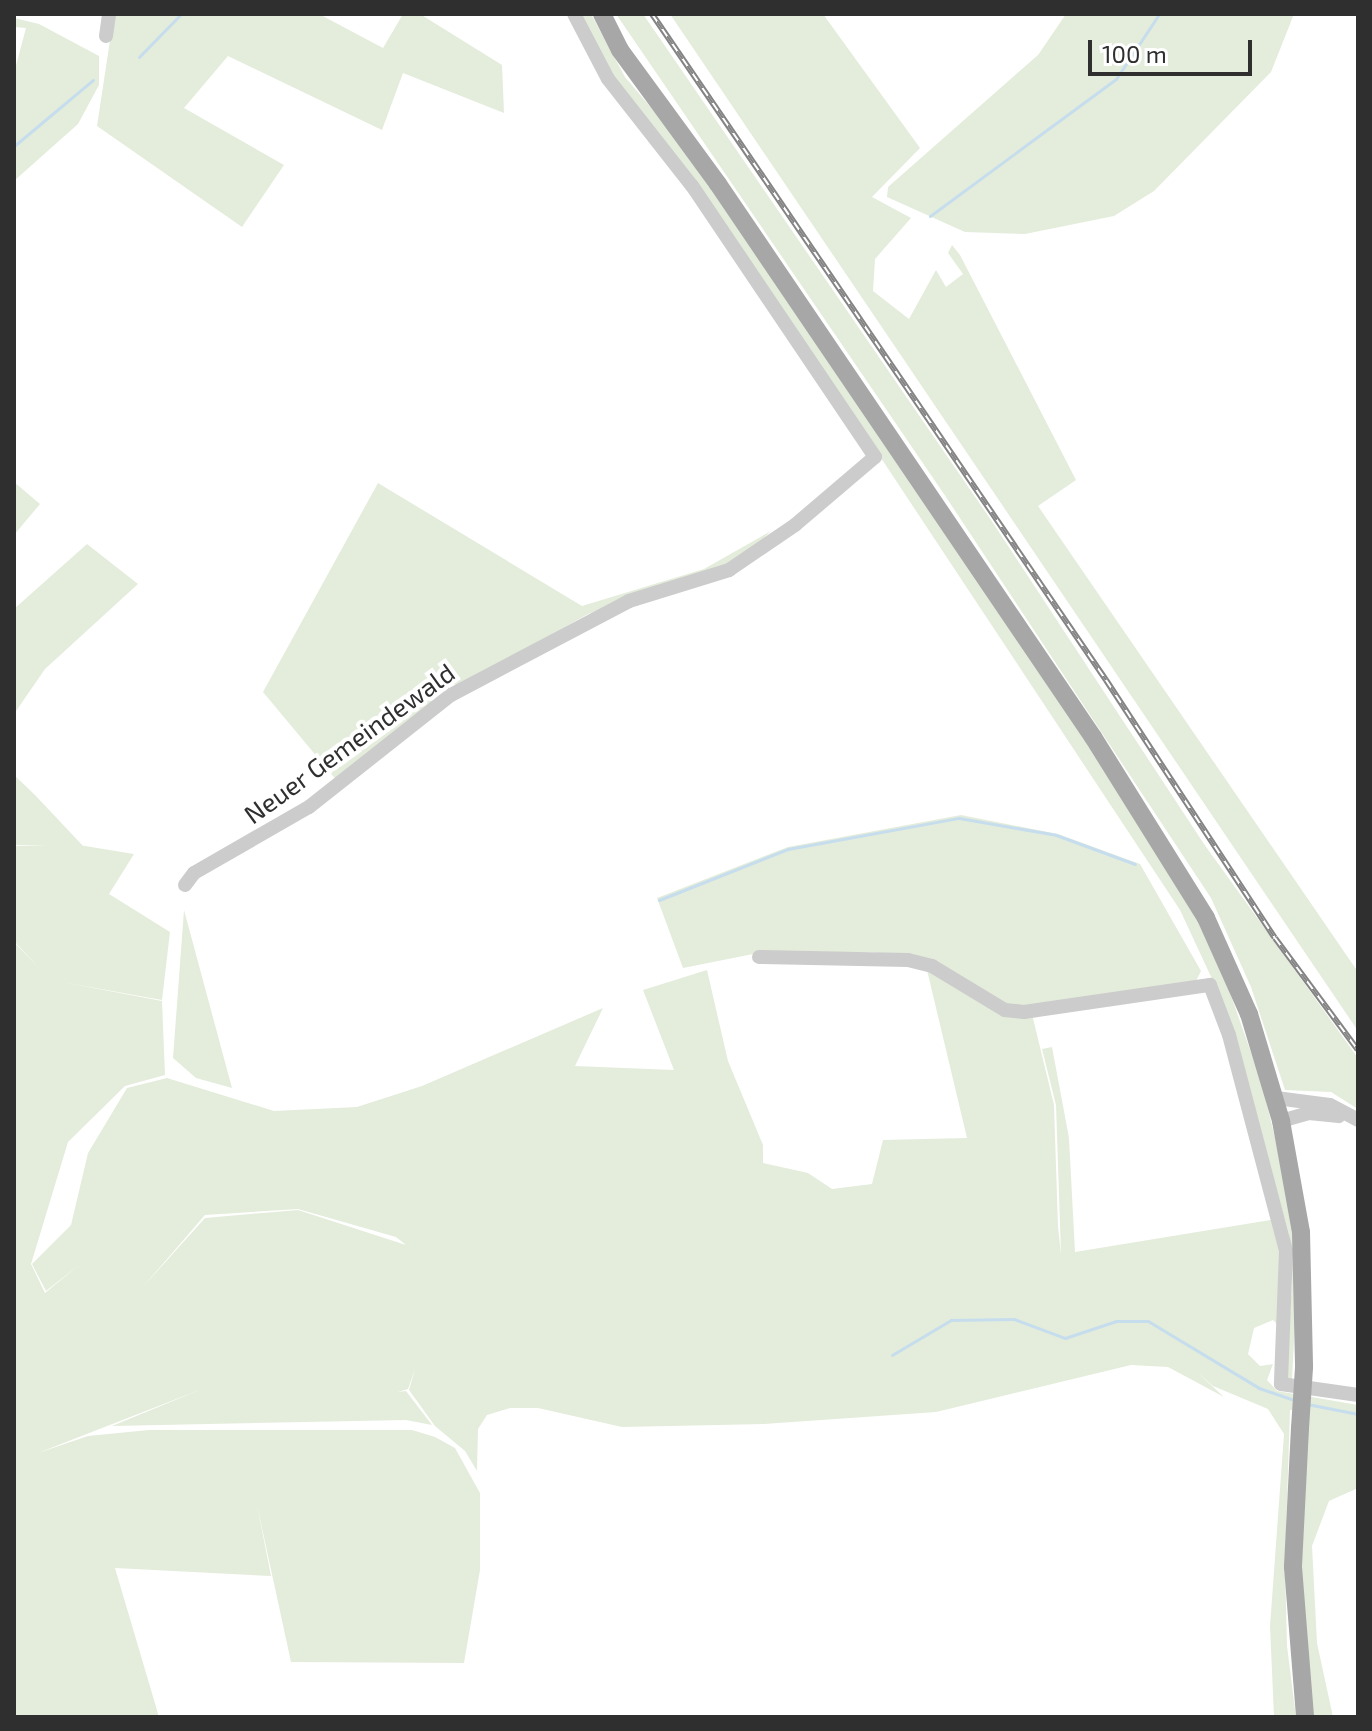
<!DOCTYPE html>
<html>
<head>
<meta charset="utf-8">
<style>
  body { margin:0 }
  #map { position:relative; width:1372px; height:1731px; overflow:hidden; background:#fff; font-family:"Exo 2",sans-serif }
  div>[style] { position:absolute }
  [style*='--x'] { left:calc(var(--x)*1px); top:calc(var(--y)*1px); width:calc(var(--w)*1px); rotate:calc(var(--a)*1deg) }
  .green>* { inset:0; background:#e4eddb }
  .stream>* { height:3px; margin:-1.5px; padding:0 1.5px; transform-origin:1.5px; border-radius:1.5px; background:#c6ddee }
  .minor>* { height:14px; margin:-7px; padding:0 7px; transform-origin:7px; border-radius:7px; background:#ccc }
  .major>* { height:18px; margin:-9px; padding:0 9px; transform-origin:9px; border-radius:9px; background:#a7a7a7 }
  .rail>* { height:6px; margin-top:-3px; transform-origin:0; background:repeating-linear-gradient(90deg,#fff 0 9px,#848484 0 18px); box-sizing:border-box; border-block:2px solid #848484 }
  .major-bridge>* { height:18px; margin:-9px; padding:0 9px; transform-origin:9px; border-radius:9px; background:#a7a7a7 }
  span { translate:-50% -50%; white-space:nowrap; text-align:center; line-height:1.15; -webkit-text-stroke:8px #fff; paint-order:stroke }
  .street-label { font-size:26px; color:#2f2f2f }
  .frame { position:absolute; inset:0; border:16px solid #2f2f2f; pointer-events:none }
  .scale { position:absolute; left:1088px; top:40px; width:164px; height:36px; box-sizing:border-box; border:4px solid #2f2f2f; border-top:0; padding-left:10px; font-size:24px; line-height:28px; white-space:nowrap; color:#2f2f2f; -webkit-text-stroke:6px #fff; paint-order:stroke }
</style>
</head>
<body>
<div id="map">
  <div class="green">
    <i style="clip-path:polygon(114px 14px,319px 14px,383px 48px,403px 14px,420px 14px,502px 65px,504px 113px,403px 73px,382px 130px,228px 56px,184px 108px,284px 165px,242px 227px,97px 126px)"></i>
    <i style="clip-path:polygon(579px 14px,591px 14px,625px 77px,692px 156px,1040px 667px,1209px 933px,1261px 1081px,1292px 1207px,1296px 1301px,1292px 1380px,1287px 1378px,1287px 1356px,1292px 1285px,1289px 1234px,1226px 1009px,1180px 910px,881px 458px,616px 86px)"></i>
    <i style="clip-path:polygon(616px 14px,643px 14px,991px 520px,1204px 844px,1358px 1058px,1358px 1109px,1331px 1092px,1285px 1090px,1251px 987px,1211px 898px,944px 494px)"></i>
    <i style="clip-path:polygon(670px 14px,823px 14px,920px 148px,872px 197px,911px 218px,875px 259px,873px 291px,909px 319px,936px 270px,946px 287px,963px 274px,948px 253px,952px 245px,960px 255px,1076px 480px,1038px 506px,1358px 972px,1358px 1031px)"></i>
    <i style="clip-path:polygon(1066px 14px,1294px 14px,1271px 72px,1154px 191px,1114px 216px,1025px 234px,965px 232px,887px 197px,888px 187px,1038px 55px)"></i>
    <i style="clip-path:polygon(14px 18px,39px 24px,99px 56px,99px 85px,78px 124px,14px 181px,14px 73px,26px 28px,14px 27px)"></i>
    <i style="clip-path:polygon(14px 482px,40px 504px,14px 535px)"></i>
    <i style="clip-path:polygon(378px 483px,582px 606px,704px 569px,771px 531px,740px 561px,588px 614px,460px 686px,453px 684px,338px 782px,263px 692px)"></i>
    <i style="clip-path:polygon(87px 544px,138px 584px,45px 669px,14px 714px,14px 609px)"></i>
    <i style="clip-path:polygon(14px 775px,35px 795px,84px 847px,14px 845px)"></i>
    <i style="clip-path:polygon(961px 815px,1058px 834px,1140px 864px,1201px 971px,1196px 981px,1014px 1007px,906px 957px,872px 952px,758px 953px,683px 968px,657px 898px,788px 847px)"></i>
    <i style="clip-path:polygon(evenodd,14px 846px,85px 846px,134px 854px,109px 894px,170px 932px,162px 1000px,62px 982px,162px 1001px,165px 1075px,125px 1086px,68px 1142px,31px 1264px,45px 1293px,79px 1265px,46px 1291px,32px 1264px,71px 1225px,88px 1153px,127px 1088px,167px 1078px,274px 1111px,357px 1107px,422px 1086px,603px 1008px,575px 1066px,674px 1070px,643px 990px,707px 970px,728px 1061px,763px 1145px,763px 1163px,808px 1173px,832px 1189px,872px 1184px,883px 1140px,967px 1138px,927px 970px,1003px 1014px,1032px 1014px,1054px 1105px,1058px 1227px,1061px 1254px,1056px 1105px,1042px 1049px,1052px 1047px,1069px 1138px,1075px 1252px,1276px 1219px,1282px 1244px,1280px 1327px,1273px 1320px,1254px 1328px,1248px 1354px,1260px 1366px,1273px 1364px,1267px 1380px,1277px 1391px,1358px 1405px,1358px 1488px,1329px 1501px,1312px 1546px,1317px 1643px,1333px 1717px,1313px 1717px,1300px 1560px,1309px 1411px,1290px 1410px,1285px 1565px,1287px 1646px,1296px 1717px,1274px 1717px,1270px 1626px,1284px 1434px,1268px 1409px,1213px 1386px,1197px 1372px,1224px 1397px,1168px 1367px,1131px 1365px,936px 1412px,764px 1424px,622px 1427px,538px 1408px,510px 1408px,487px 1415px,478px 1429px,477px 1471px,465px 1451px,435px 1426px,409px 1390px,415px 1369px,408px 1389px,398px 1392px,406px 1391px,432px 1425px,406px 1420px,112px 1426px,202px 1389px,38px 1453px,88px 1436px,149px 1430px,412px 1430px,435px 1437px,455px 1448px,480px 1493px,480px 1570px,464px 1663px,291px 1662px,257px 1505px,271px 1576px,115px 1568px,159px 1717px,14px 1717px,14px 942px,41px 970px,14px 941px,14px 846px,298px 1209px,396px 1237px,406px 1245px,298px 1210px,205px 1218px,142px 1288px,205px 1215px,298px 1209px)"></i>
    <i style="clip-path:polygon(184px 910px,232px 1088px,196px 1078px,173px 1058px)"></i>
  </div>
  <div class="stream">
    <i style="--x:139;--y:57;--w:60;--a:-45.7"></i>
    <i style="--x:14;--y:146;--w:103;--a:-39.9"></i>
    <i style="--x:930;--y:216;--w:231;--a:-36.4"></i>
    <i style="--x:1116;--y:79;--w:78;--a:-56.5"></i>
    <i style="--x:659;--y:900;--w:139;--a:-21.6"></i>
    <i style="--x:788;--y:849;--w:174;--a:-10.3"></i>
    <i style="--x:959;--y:818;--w:98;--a:9.9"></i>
    <i style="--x:1056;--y:835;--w:84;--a:20.2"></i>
    <i style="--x:892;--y:1355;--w:69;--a:-30.7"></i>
    <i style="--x:951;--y:1320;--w:63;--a:-0.9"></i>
    <i style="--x:1014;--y:1319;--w:54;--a:20.4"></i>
    <i style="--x:1065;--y:1338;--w:54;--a:-18.4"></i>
    <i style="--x:1116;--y:1321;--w:32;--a:0"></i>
    <i style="--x:1148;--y:1321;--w:130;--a:31.1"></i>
    <i style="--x:1259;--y:1388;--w:39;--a:19"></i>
    <i style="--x:1307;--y:1404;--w:52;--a:11.1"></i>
  </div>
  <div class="minor">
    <i style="--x:106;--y:36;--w:22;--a:-82"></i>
    <i style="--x:185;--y:885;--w:15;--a:-53"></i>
    <i style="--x:194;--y:873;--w:133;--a:-29.9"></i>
    <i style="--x:309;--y:807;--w:181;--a:-38.3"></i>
    <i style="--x:451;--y:695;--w:201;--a:-27.8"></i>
    <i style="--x:629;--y:601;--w:105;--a:-17.2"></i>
    <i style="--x:729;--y:570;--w:80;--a:-34.3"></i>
    <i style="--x:795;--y:525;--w:105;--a:-40.4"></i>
    <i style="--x:875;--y:457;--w:327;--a:-124"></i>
    <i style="--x:692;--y:186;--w:136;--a:-128.1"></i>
    <i style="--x:608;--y:79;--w:73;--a:-117.6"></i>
    <i style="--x:759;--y:957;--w:149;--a:1.2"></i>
    <i style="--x:908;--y:960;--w:25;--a:14"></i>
    <i style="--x:932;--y:966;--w:85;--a:31.1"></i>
    <i style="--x:1005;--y:1010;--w:19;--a:6"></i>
    <i style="--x:1024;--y:1012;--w:188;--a:-8.3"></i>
    <i style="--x:1210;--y:985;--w:53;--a:69.2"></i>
    <i style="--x:1229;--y:1035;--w:223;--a:75.2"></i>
    <i style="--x:1286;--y:1251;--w:133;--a:92.2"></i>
    <i style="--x:1281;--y:1384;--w:78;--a:8.1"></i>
    <i style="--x:1276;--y:1098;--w:54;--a:7.4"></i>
    <i style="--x:1330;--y:1105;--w:32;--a:28"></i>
    <i style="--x:1281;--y:1121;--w:29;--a:-16"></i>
    <i style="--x:1309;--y:1113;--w:30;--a:6"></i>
  </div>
  <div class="major">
    <i style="--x:602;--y:14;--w:40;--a:63.4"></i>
    <i style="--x:620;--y:50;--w:166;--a:53.8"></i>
    <i style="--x:718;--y:184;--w:668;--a:55.86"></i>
    <i style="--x:1093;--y:737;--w:213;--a:58"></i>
    <i style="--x:1206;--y:918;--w:105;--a:65.9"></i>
    <i style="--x:1249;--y:1014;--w:112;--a:73.3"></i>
    <i style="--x:1281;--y:1121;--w:113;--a:79.8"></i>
    <i style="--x:1301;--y:1232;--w:135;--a:88.7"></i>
    <i style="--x:1300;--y:1428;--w:139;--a:92.9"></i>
    <i style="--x:1293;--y:1567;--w:150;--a:85.4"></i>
  </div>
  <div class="rail">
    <i style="--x:652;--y:14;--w:806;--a:55.72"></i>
    <i style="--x:1106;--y:680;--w:308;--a:56.8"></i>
    <i style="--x:1275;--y:938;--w:139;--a:53.5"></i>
  </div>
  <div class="major-bridge">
    <i style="--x:1300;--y:1428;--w:61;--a:-86.2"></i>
  </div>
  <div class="street-label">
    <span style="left:349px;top:743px;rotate:-36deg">Neuer Gemeindewald</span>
  </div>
  <div class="frame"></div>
  <div class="scale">100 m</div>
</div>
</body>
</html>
